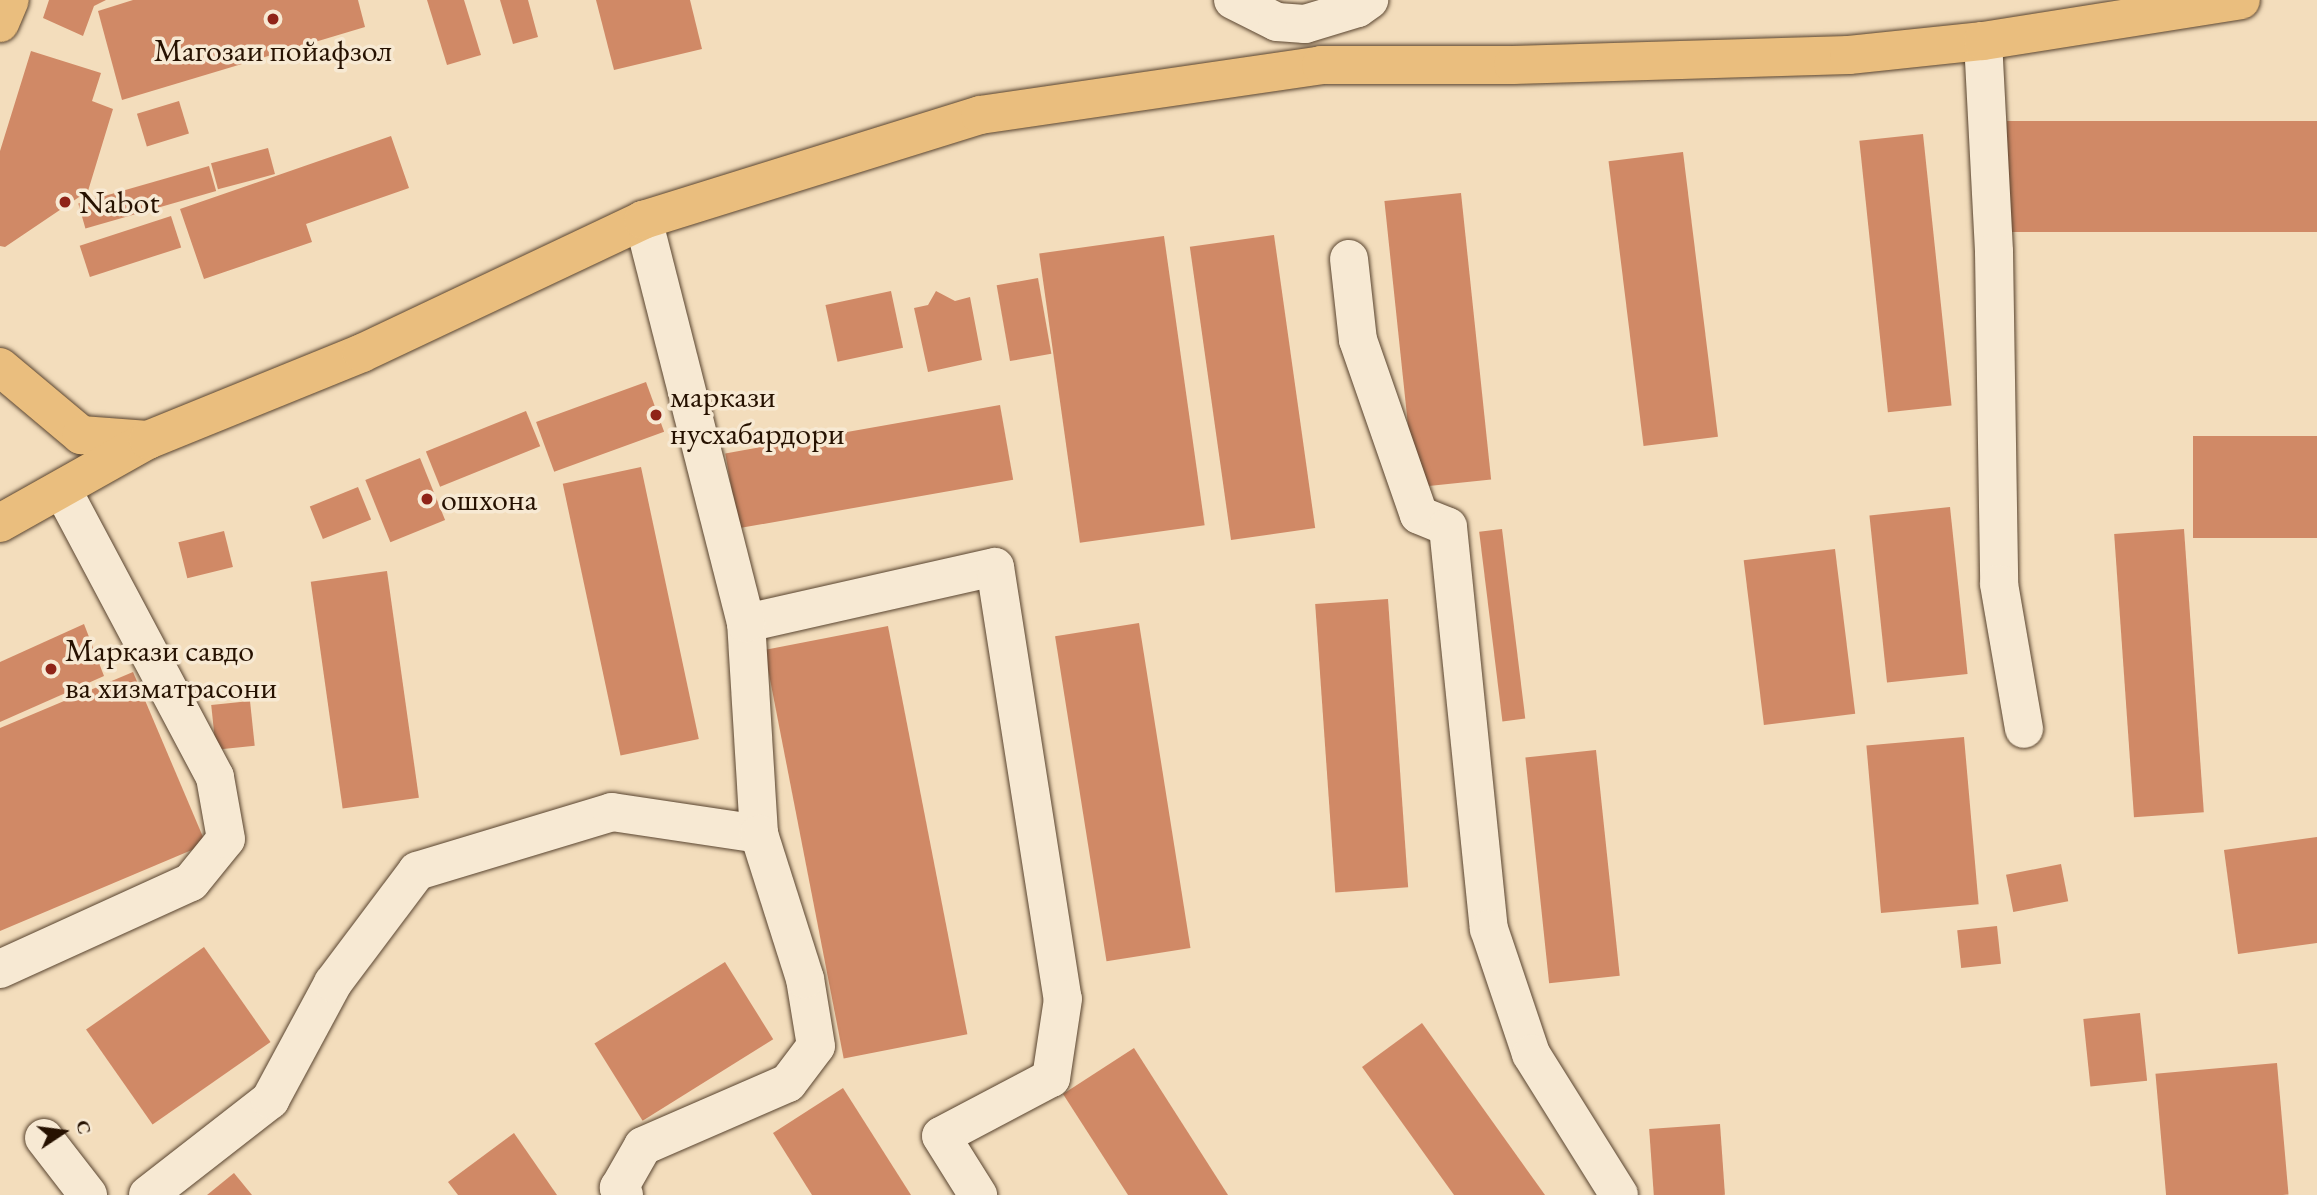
<!DOCTYPE html>
<html>
<head>
<meta charset="utf-8">
<style>
  body { margin:0 }
  #map { position:relative; width:2317px; height:1195px; overflow:hidden; background:#f3ddbc; font-family:"EB Garamond",serif }
  div>[style] { position:absolute }
  [style*='--x'] { left:calc(var(--x)*1px); top:calc(var(--y)*1px); width:calc(var(--w)*1px); rotate:calc(var(--a)*1deg) }
  .building>* { inset:0; background:#d08966; transform-origin:0 0 }
  .roads { filter:drop-shadow(0 0 2px #59442f) drop-shadow(0 0 2px #59442f) }
  .minor>* { height:38px; margin:-19px; padding:0 19px; transform-origin:19px; border-radius:19px; background:#f7e9d3 }
  .major>* { height:38px; margin:-19px; padding:0 19px; transform-origin:19px; border-radius:19px; background:#eabe7e }
  .dots>* { width:19px; height:19px; translate:-50% -50%; box-sizing:border-box; border:4px solid #f7e9d3; border-radius:50% }
  span { translate:-50% -50%; white-space:nowrap; text-align:center; line-height:1.15; -webkit-text-stroke:7px #f7e9d3; paint-order:stroke }
  .poi-label { font-size:32px; color:#261100 }
  .left { translate:0 -50%; text-align:left }
  .north { position:absolute; left:28px; top:1097px; width:70px; height:70px; -webkit-text-stroke:5px #f7e9d3; paint-order:stroke; rotate:77deg; font-size:19px; font-weight:700; line-height:28px; text-align:center; color:#261100 }
  .north::after { content:''; display:block; margin:auto; width:24px; height:32px; background:#261100; clip-path:polygon(50% 0,100% 100%,50% 72%,0 100%) }
</style>
</head>
<body>
<div id="map">
  <div class="building">
    <i style="clip-path:polygon(49px 0,106px 0,94px 6px,83px 36px,43px 18px)"></i>
    <i style="clip-path:polygon(133px 0,358px 0,365px 27px,122px 100px,98px 11px)"></i>
    <i style="clip-path:polygon(427px 0,464px 0,481px 55px,447px 65px)"></i>
    <i style="clip-path:polygon(500px 0,528px 0,538px 37px,513px 44px)"></i>
    <i style="clip-path:polygon(596px 0,690px 0,702px 49px,614px 70px)"></i>
    <i style="clip-path:polygon(31px 51px,101px 73px,92px 101px,113px 109px,88px 191px,5px 247px,0 246px,0 151px)"></i>
    <i style="left:179px;top:101px;width:34px;height:44px;rotate:73deg"></i>
    <i style="left:2317px;top:121px;width:111px;height:310px;rotate:90deg"></i>
    <i style="left:1923px;top:134px;width:273px;height:64px;rotate:84deg"></i>
    <i style="clip-path:polygon(391px 136px,409px 188px,306px 224px,312px 242px,204px 279px,180px 209px)"></i>
    <i style="left:268px;top:148px;width:27px;height:59px;rotate:75deg"></i>
    <i style="left:1683px;top:152px;width:287px;height:75px;rotate:83deg"></i>
    <i style="left:209px;top:166px;width:26px;height:136px;rotate:74deg"></i>
    <i style="left:1461px;top:193px;width:288px;height:77px;rotate:84deg"></i>
    <i style="left:171px;top:216px;width:33px;height:96px;rotate:72deg"></i>
    <i style="left:1274px;top:235px;width:296px;height:85px;rotate:82deg"></i>
    <i style="left:1164px;top:236px;width:292px;height:126px;rotate:82deg"></i>
    <i style="left:1038px;top:278px;width:77px;height:42px;rotate:80deg"></i>
    <i style="left:891px;top:291px;width:58px;height:67px;rotate:78deg"></i>
    <i style="clip-path:polygon(936px 291px,955px 301px,970px 297px,982px 360px,928px 372px,914px 308px,928px 305px)"></i>
    <i style="left:646px;top:382px;width:53px;height:117px;rotate:70deg"></i>
    <i style="left:1000px;top:405px;width:76px;height:279px;rotate:80deg"></i>
    <i style="left:526px;top:411px;width:38px;height:108px;rotate:68deg"></i>
    <i style="left:2317px;top:436px;width:102px;height:124px;rotate:90deg"></i>
    <i style="left:420px;top:458px;width:67px;height:59px;rotate:68deg"></i>
    <i style="left:641px;top:467px;width:278px;height:80px;rotate:78deg"></i>
    <i style="left:358px;top:487px;width:35px;height:52px;rotate:68deg"></i>
    <i style="left:1950px;top:507px;width:168px;height:81px;rotate:84deg"></i>
    <i style="left:1502px;top:529px;width:191px;height:23px;rotate:83deg"></i>
    <i style="left:2184px;top:529px;width:284px;height:70px;rotate:86deg"></i>
    <i style="left:224px;top:531px;width:37px;height:47px;rotate:76deg"></i>
    <i style="left:1835px;top:549px;width:166px;height:92px;rotate:83deg"></i>
    <i style="left:387px;top:571px;width:229px;height:77px;rotate:82deg"></i>
    <i style="left:1388px;top:599px;width:289px;height:73px;rotate:86deg"></i>
    <i style="left:1139px;top:623px;width:329px;height:85px;rotate:81deg"></i>
    <i style="clip-path:polygon(84px 624px,104px 676px,0 722px,0 662px)"></i>
    <i style="left:888px;top:626px;width:416px;height:126px;rotate:79deg"></i>
    <i style="clip-path:polygon(133px 672px,206px 844px,0 931px,0 728px)"></i>
    <i style="left:250px;top:701px;width:45px;height:39px;rotate:84deg"></i>
    <i style="left:1964px;top:737px;width:168px;height:98px;rotate:85deg"></i>
    <i style="left:1596px;top:750px;width:227px;height:71px;rotate:84deg"></i>
    <i style="clip-path:polygon(2317px 837px,2317px 943px,2238px 954px,2224px 850px)"></i>
    <i style="left:2061px;top:864px;width:38px;height:56px;rotate:79deg"></i>
    <i style="left:1997px;top:926px;width:38px;height:40px;rotate:84deg"></i>
    <i style="left:204px;top:947px;width:116px;height:144px;rotate:55deg"></i>
    <i style="left:725px;top:962px;width:91px;height:154px;rotate:58deg"></i>
    <i style="left:2140px;top:1013px;width:68px;height:57px;rotate:84deg"></i>
    <i style="clip-path:polygon(1422px 1023px,1545px 1195px,1454px 1195px,1362px 1067px)"></i>
    <i style="clip-path:polygon(1134px 1048px,1228px 1195px,1128px 1195px,1063px 1094px)"></i>
    <i style="left:2277px;top:1063px;width:132px;height:122px;rotate:85deg"></i>
    <i style="clip-path:polygon(843px 1088px,911px 1195px,812px 1195px,773px 1133px)"></i>
    <i style="left:1720px;top:1124px;width:71px;height:71px;rotate:86deg"></i>
    <i style="clip-path:polygon(514px 1133px,557px 1195px,458px 1195px,448px 1182px)"></i>
    <i style="clip-path:polygon(234px 1173px,252px 1195px,207px 1195px)"></i>
  </div>
  <div class="roads">
    <div class="minor">
      <i style="--x:1233;--y:0;--w:49;--a:26.6"></i>
      <i style="--x:1277;--y:22;--w:28;--a:4"></i>
      <i style="--x:1305;--y:24;--w:55;--a:-16.8"></i>
      <i style="--x:1358;--y:8;--w:14;--a:-36"></i>
      <i style="--x:1983;--y:41;--w:211;--a:87"></i>
      <i style="--x:1994;--y:252;--w:332;--a:89.1"></i>
      <i style="--x:1999;--y:584;--w:147;--a:80.2"></i>
      <i style="--x:1349;--y:259;--w:81;--a:83.7"></i>
      <i style="--x:1358;--y:340;--w:185;--a:70.8"></i>
      <i style="--x:1419;--y:515;--w:31;--a:22"></i>
      <i style="--x:1448;--y:527;--w:404;--a:84.2"></i>
      <i style="--x:1489;--y:929;--w:132;--a:71.4"></i>
      <i style="--x:1531;--y:1054;--w:166;--a:58"></i>
      <i style="--x:746;--y:623;--w:255;--a:-12.7"></i>
      <i style="--x:995;--y:567;--w:437;--a:81.1"></i>
      <i style="--x:1063;--y:999;--w:80;--a:98.6"></i>
      <i style="--x:1051;--y:1078;--w:124;--a:152.2"></i>
      <i style="--x:941;--y:1136;--w:70;--a:57.9"></i>
      <i style="--x:0;--y:969;--w:210;--a:-24.5"></i>
      <i style="--x:191;--y:882;--w:55;--a:-50.9"></i>
      <i style="--x:226;--y:839;--w:63;--a:-100.1"></i>
      <i style="--x:215;--y:777;--w:326;--a:-118"></i>
      <i style="--x:44;--y:1138;--w:72;--a:52.3"></i>
      <i style="--x:148;--y:1195;--w:155;--a:-37.9"></i>
      <i style="--x:270;--y:1100;--w:133;--a:-61.7"></i>
      <i style="--x:333;--y:983;--w:140;--a:-53.1"></i>
      <i style="--x:417;--y:871;--w:204;--a:-16.8"></i>
      <i style="--x:612;--y:812;--w:149;--a:8.5"></i>
      <i style="--x:759;--y:834;--w:211;--a:-93.5"></i>
      <i style="--x:746;--y:623;--w:416;--a:-104.3"></i>
      <i style="--x:624;--y:1195;--w:9;--a:-126"></i>
      <i style="--x:619;--y:1188;--w:48;--a:-60.3"></i>
      <i style="--x:643;--y:1146;--w:158;--a:-23.5"></i>
      <i style="--x:788;--y:1083;--w:46;--a:-52.9"></i>
      <i style="--x:816;--y:1046;--w:68;--a:-99.3"></i>
      <i style="--x:805;--y:979;--w:152;--a:-107.6"></i>
    </div>
    <div class="major">
      <i style="--x:0;--y:23;--w:25;--a:-67"></i>
      <i style="--x:0;--y:367;--w:106;--a:40"></i>
      <i style="--x:81;--y:435;--w:67;--a:4.3"></i>
      <i style="--x:0;--y:523;--w:170;--a:-29.3"></i>
      <i style="--x:148;--y:440;--w:231;--a:-22.1"></i>
      <i style="--x:362;--y:353;--w:311;--a:-25.3"></i>
      <i style="--x:643;--y:220;--w:353;--a:-17.3"></i>
      <i style="--x:980;--y:115;--w:345;--a:-8.3"></i>
      <i style="--x:1321;--y:65;--w:192;--a:0"></i>
      <i style="--x:1513;--y:65;--w:336;--a:-1.7"></i>
      <i style="--x:1849;--y:55;--w:135;--a:-6"></i>
      <i style="--x:1983;--y:41;--w:261;--a:-9"></i>
    </div>
  </div>
  <div class="dots">
    <i style="left:273px;top:19px;background:#8f2418"></i>
    <i style="left:65px;top:202px;background:#8f2418"></i>
    <i style="left:656px;top:415px;background:#8f2418"></i>
    <i style="left:427px;top:499px;background:#8f2418"></i>
    <i style="left:51px;top:669px;background:#8f2418"></i>
  </div>
  <div class="poi-label">
    <span style="left:273px;top:50px">Магозаи пойафзол</span>
    <span class="left" style="left:79px;top:202px">Nabot</span>
    <span class="left" style="left:670px;top:415px">маркази<br>нусхабардори</span>
    <span class="left" style="left:441px;top:499px">ошхона</span>
    <span class="left" style="left:65px;top:669px">Маркази савдо<br>ва хизматрасони</span>
  </div>
  <div class="north">С</div>
</div>
</body>
</html>
